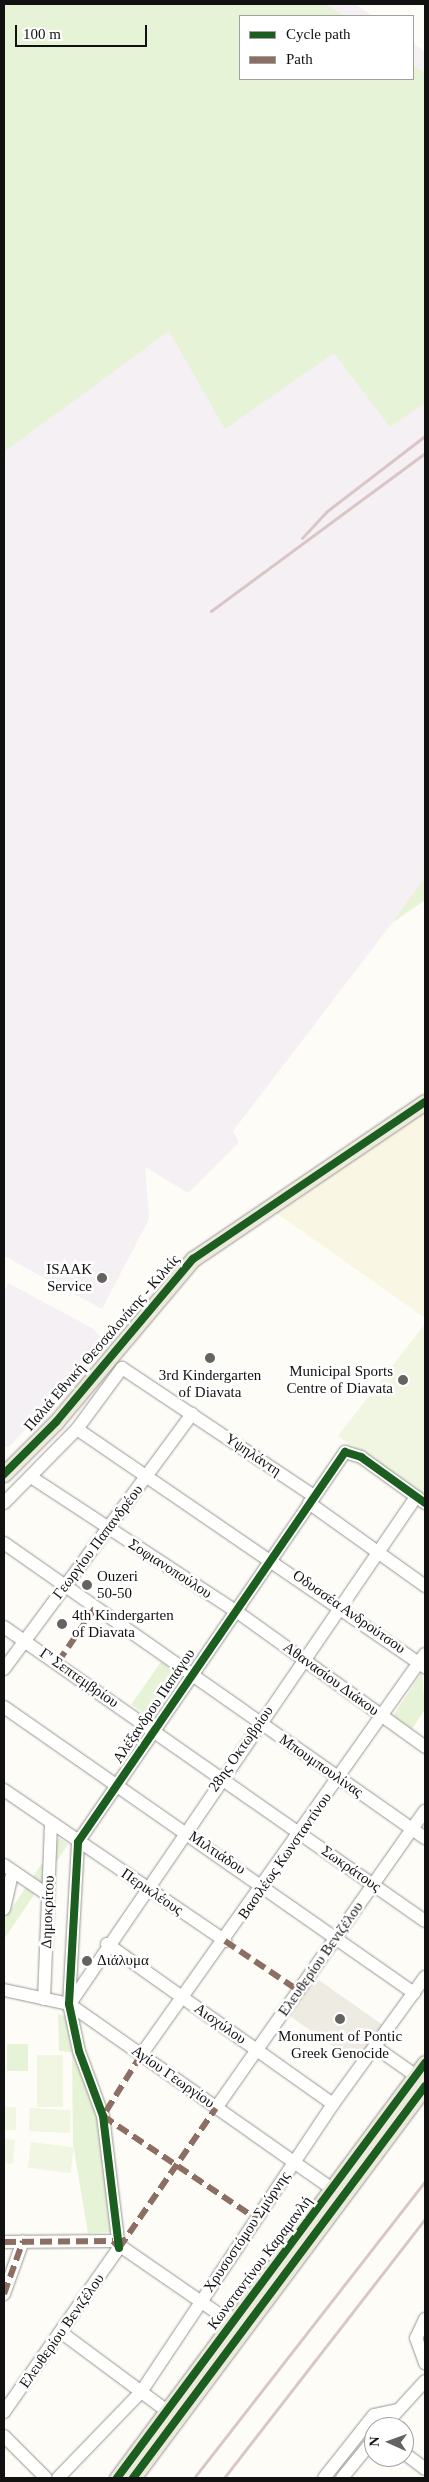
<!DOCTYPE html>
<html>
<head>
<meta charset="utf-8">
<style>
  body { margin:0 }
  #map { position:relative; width:429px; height:2482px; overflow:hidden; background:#fdfcf7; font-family:Georgia,serif }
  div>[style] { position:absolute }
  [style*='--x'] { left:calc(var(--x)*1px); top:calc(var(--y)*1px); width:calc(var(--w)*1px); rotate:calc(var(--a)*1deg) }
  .industrial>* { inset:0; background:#f5f0f3 }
  .farmland>* { inset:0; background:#f9f7e4 }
  .green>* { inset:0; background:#e7f3d7; transform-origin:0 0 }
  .pitch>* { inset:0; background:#f0f6e1; transform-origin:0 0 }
  .plaza>* { inset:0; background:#edebe2; transform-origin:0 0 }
  .roads { filter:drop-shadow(0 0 1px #979795) drop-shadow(0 0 1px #979795) }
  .minor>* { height:12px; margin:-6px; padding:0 6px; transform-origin:6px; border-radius:6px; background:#fffffe }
  .major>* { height:15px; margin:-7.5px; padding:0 7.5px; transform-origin:7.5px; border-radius:7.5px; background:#ede9dc }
  .rail>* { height:2.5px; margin:-1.25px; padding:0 1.25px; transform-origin:1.25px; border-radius:1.25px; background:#d9c6c7 }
  .quiet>* { height:6px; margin-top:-3px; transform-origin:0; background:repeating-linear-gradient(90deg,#8d6e63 0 12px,transparent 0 18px) }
  .cycleway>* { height:8px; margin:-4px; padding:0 4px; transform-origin:4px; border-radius:4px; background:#1b5e20 }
  .dots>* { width:14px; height:14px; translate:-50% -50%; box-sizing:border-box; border:2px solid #fff; border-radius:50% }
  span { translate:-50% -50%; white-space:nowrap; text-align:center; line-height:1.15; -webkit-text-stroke:5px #fff; paint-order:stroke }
  .poi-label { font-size:15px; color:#111 }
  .right { translate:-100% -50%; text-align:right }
  .left { translate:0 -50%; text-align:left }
  .street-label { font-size:15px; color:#111 }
  .frame { position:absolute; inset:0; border:5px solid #111; pointer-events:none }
  .legend { position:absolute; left:239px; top:15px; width:175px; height:65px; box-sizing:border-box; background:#fff; border:1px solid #a0a0a0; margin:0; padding:6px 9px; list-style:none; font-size:15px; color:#111 }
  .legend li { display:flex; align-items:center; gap:10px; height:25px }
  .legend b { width:25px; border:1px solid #a0a0a0 }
  .north { position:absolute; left:364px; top:2417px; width:50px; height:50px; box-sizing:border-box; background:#fff; border:1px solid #a0a0a0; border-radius:50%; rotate:272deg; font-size:14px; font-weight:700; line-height:20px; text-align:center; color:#111 }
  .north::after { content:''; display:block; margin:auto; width:18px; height:22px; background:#646362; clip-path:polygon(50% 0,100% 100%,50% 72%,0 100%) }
  .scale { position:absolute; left:15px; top:25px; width:132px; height:22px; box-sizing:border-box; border:2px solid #111; border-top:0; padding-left:6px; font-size:15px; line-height:18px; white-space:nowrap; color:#111; -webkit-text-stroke:4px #fff; paint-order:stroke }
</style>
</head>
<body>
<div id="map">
  <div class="industrial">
    <i style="clip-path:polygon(4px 4px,355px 4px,373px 16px,240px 16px,240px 79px,413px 79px,413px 43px,425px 52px,425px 900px,392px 923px,233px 1131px,239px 1142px,188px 1193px,145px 1167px,149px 1219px,102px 1309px,4px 1256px)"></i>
    <i style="clip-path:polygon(8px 1283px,94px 1329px,100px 1337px,96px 1351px,9px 1447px,4px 1447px,4px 1293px)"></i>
  </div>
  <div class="farmland">
    <i style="clip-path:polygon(425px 1107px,425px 1318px,272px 1210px)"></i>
  </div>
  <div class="green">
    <i style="clip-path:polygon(4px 4px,326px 4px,344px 16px,240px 16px,240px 79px,413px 79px,413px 65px,425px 73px,425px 403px,390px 427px,334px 353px,225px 429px,169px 331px,4px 452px)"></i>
    <i style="clip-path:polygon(425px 877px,425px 900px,392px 923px)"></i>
    <i style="left:161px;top:1662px;width:21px;height:52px;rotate:35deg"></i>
    <i style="clip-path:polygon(422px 1672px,425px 1709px,412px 1729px,393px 1716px)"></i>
    <i style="left:59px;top:1838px;width:11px;height:157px;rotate:34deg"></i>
    <i style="clip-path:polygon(58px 2014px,67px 2017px,99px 2117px,115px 2232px,88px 2233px,73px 2144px,72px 2052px,59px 2051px)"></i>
    <i style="left:7px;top:2044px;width:21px;height:27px"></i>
  </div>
  <div class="pitch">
    <i style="clip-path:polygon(425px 1324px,425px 1496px,338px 1436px)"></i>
    <i style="left:37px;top:2055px;width:26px;height:52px"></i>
    <i style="left:4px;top:2107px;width:12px;height:23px"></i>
    <i style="left:30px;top:2108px;width:41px;height:23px;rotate:3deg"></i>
    <i style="left:4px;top:2139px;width:11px;height:24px;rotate:5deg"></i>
    <i style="left:31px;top:2142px;width:43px;height:26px;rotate:7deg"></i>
  </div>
  <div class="plaza">
    <i style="left:310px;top:1974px;width:89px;height:46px;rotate:35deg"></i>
  </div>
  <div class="roads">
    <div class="minor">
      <i style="--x:77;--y:1429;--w:422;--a:34.4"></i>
      <i style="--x:31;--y:1477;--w:245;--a:33.2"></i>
      <i style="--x:236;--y:1611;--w:233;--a:35.7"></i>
      <i style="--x:4;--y:1503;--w:104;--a:-45.4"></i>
      <i style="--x:77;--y:1429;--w:76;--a:-53.6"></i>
      <i style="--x:122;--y:1368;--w:231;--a:33.7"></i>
      <i style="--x:309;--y:1503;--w:143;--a:35.6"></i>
      <i style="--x:4;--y:1543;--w:514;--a:35.02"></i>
      <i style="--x:4;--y:1627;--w:513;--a:34.93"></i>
      <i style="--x:4;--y:1669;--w:317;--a:-53.6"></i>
      <i style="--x:4;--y:1707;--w:500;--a:34.9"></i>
      <i style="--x:4;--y:1790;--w:268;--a:34.3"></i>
      <i style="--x:4;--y:1865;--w:53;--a:34.3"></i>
      <i style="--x:4;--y:1909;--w:39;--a:-77"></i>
      <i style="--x:107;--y:1944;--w:277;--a:35.3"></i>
      <i style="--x:4;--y:1990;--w:66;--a:12.2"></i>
      <i style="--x:69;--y:2004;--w:322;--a:35.1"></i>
      <i style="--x:44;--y:1999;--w:175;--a:-87.7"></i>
      <i style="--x:71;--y:2002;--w:612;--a:-55.66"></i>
      <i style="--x:375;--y:2047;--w:57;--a:35.1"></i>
      <i style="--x:141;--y:2055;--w:491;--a:-54.7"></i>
      <i style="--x:216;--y:2108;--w:363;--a:-54.9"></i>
      <i style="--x:4;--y:2242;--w:109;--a:-0.5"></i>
      <i style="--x:113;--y:2241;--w:145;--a:34.6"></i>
      <i style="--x:119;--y:2248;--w:133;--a:-96.9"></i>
      <i style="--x:103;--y:2116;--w:69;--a:-110.3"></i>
      <i style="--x:79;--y:2051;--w:48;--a:-102"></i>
      <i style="--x:69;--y:2004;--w:162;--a:-86.8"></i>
      <i style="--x:78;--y:1842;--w:473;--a:-55.6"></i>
      <i style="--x:345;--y:1452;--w:17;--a:17"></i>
      <i style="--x:361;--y:1457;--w:79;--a:35.7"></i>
      <i style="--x:4;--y:2294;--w:56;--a:-70.3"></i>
      <i style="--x:425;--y:2319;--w:21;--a:115"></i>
      <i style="--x:416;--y:2338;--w:27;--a:70"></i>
      <i style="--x:62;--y:2333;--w:131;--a:36.6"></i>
      <i style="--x:4;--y:2412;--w:200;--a:-55"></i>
      <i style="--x:383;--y:2427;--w:62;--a:-47.6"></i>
      <i style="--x:4;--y:2436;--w:59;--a:45"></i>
      <i style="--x:404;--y:2453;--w:26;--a:37"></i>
      <i style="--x:58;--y:2478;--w:120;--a:-46"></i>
      <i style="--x:141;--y:2392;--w:346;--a:-56.3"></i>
      <i style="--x:333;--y:2104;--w:157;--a:-54.1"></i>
      <i style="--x:324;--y:2478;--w:80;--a:-51.6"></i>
      <i style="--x:374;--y:2415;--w:25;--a:-12"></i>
      <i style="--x:342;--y:2478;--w:50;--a:-50.6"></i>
    </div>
    <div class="major">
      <i style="--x:4;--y:1474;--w:74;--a:-45"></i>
      <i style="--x:56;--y:1422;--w:213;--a:-50"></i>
      <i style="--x:193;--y:1259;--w:280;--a:-34.1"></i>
      <i style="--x:117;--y:2478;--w:517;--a:-53.42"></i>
      <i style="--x:133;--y:2478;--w:489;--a:-53.3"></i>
    </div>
  </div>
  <div class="rail">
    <i style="--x:302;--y:538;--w:35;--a:-47"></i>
    <i style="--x:326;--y:512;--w:125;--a:-37.5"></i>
    <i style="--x:211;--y:611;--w:266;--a:-36.4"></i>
    <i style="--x:194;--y:2478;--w:376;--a:-52.1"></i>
    <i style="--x:224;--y:2478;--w:328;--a:-52.2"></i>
  </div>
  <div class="quiet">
    <i style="--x:58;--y:1662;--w:65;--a:-55.6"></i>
    <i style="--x:225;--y:1941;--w:89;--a:34"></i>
    <i style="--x:141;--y:2055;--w:72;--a:121.9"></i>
    <i style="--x:103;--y:2116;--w:185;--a:33.8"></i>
    <i style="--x:4;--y:2242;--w:109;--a:-0.5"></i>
    <i style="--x:113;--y:2241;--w:9;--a:49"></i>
    <i style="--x:119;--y:2248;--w:170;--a:-55.3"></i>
    <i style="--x:4;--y:2294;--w:56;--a:-70.3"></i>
  </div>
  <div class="cycleway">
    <i style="--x:4;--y:1474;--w:74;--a:-45"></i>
    <i style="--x:56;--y:1422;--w:213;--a:-50"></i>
    <i style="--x:193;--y:1259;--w:280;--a:-34.1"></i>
    <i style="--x:119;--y:2248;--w:133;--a:-96.9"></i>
    <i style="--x:103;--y:2116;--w:69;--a:-110.3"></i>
    <i style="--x:79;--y:2051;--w:48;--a:-102"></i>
    <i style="--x:69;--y:2004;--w:162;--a:-86.8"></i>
    <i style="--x:78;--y:1842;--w:473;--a:-55.6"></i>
    <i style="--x:345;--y:1452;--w:17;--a:17"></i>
    <i style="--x:361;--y:1457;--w:79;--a:35.7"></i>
    <i style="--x:117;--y:2478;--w:517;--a:-53.42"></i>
    <i style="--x:133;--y:2478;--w:489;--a:-53.3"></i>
  </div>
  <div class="dots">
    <i style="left:102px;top:1278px;background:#646362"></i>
    <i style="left:210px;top:1358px;background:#646362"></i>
    <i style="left:403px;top:1380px;background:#646362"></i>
    <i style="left:87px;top:1585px;background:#646362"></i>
    <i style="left:62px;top:1624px;background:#646362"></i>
    <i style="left:87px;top:1961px;background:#646362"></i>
    <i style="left:340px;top:2019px;background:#646362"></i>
  </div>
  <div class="poi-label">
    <span class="right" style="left:92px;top:1278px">ISAAK<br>Service</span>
    <span class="right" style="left:393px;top:1380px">Municipal Sports<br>Centre of Diavata</span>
    <span style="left:210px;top:1384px">3rd Kindergarten<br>of Diavata</span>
    <span class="left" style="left:97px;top:1585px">Ouzeri<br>50-50</span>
    <span class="left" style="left:72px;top:1624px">4th Kindergarten<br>of Diavata</span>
    <span class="left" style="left:97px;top:1961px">Διάλυμα</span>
    <span style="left:340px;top:2045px">Monument of Pontic<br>Greek Genocide</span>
  </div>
  <div class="street-label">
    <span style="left:102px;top:1343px;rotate:-49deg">Παλιά Εθνική Θεσσαλονίκης - Κιλκίς</span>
    <span style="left:253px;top:1455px;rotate:34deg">Υψηλάντη</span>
    <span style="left:98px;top:1542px;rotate:-53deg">Γεωργίου Παπανδρέου</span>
    <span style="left:170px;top:1569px;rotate:33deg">Σοφιανοπούλου</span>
    <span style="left:349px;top:1612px;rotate:35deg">Οδυσσέα Ανδρούτσου</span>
    <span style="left:79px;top:1678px;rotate:35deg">Γ' Σεπτεμβρίου</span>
    <span style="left:331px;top:1679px;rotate:36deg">Αθανασίου Διάκου</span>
    <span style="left:154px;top:1706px;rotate:-56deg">Αλέξανδρου Παπάγου</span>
    <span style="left:241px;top:1749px;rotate:-55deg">28ης Οκτωβρίου</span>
    <span style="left:321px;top:1766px;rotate:35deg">Μπουμπουλίνας</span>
    <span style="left:217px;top:1853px;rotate:34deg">Μιλτιάδου</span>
    <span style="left:285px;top:1856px;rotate:-55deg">Βασιλέως Κωνσταντίνου</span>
    <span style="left:351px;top:1869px;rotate:35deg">Σωκράτους</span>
    <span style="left:152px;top:1892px;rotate:34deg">Περικλέους</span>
    <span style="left:48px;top:1912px;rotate:-88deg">Δημοκρίτου</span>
    <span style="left:321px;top:1959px;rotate:-55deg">Ελευθερίου Βενιζέλου</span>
    <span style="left:220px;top:2024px;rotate:35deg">Αισχύλου</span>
    <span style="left:173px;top:2077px;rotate:35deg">Αγίου Γεωργίου</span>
    <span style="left:247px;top:2232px;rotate:-56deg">Χρυσοστόμου Σμύρνης</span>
    <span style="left:260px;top:2263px;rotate:-53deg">Κωνσταντίνου Καραμανλή</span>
    <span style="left:62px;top:2331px;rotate:-55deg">Ελευθερίου Βενιζέλου</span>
  </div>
  <div class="frame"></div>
  <ul class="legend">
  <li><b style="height:6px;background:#1b5e20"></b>Cycle path</li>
  <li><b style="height:6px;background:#8d6e63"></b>Path</li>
  </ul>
  <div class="north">N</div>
  <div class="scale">100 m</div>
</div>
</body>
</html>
